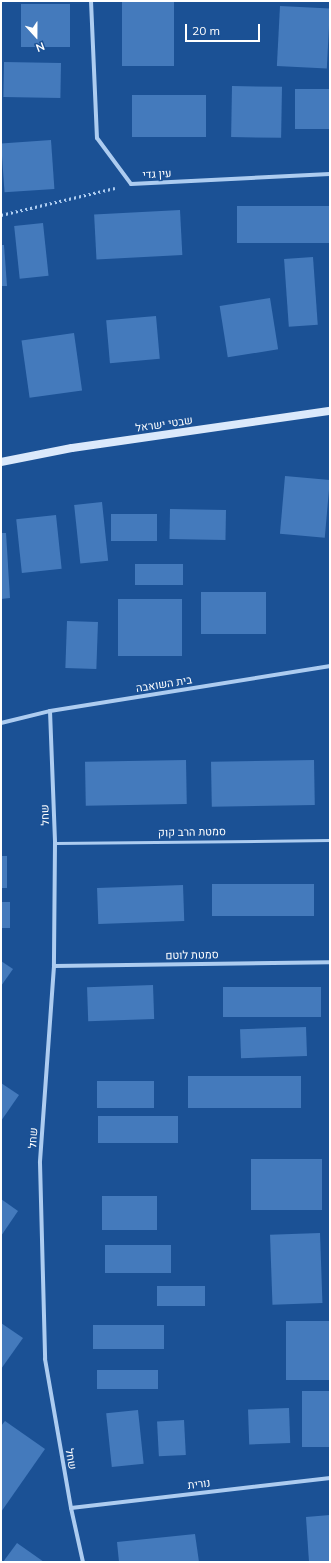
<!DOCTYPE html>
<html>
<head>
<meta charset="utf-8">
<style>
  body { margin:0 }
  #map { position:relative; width:331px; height:1563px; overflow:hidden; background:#1b5195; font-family:Mulish,Heebo,sans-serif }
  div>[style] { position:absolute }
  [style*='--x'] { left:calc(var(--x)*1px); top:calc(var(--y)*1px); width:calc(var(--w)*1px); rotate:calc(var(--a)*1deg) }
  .building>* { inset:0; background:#447abc; transform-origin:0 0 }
  .path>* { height:2.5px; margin-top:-1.25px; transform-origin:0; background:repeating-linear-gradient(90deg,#adccf0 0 2px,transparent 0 5px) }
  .lane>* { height:3px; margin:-1.5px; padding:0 1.5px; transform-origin:1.5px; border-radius:1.5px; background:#adccf0 }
  .street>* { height:4px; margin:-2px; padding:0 2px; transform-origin:2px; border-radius:2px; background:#adccf0 }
  .secondary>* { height:8px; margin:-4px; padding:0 4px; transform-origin:4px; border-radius:4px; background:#dbe9fb }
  span { translate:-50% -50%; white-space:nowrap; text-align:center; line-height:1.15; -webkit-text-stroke:3px #1b5195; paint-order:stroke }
  .street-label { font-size:11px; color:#fff }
  .frame { position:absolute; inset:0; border:2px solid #fff; pointer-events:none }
  .north { position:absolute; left:16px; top:16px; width:40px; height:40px; -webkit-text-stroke:3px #1b5195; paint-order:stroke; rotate:159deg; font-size:11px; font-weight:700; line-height:16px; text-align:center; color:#fff }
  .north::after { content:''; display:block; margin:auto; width:14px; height:18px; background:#fff; clip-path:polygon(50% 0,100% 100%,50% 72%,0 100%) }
  .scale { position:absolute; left:185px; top:24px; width:75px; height:18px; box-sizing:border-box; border:2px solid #fff; border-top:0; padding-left:5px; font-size:12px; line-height:14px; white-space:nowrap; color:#fff; -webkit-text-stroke:3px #1b5195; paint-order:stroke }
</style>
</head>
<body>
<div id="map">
  <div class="building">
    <i style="left:122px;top:1px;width:52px;height:65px"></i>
    <i style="left:21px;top:4px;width:49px;height:43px"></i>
    <i style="left:280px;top:6px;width:50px;height:60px;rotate:3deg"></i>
    <i style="left:4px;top:62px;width:57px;height:35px;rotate:1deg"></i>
    <i style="left:232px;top:86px;width:50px;height:51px;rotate:1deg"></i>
    <i style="left:295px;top:89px;width:35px;height:40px"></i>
    <i style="left:206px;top:95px;width:42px;height:74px;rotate:90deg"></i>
    <i style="left:51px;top:140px;width:49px;height:50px;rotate:86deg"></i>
    <i style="left:330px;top:206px;width:37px;height:93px;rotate:90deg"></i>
    <i style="left:180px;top:210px;width:45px;height:86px;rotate:87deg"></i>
    <i style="left:43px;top:223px;width:53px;height:29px;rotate:84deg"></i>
    <i style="clip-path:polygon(1px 245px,4px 245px,7px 286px,1px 286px)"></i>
    <i style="left:313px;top:257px;width:68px;height:29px;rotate:86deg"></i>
    <i style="left:270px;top:298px;width:52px;height:51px;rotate:81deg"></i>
    <i style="left:156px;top:316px;width:43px;height:50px;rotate:85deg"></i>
    <i style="left:74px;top:333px;width:58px;height:53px;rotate:82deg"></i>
    <i style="left:285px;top:476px;width:45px;height:58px;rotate:5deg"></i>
    <i style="left:102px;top:502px;width:59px;height:28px;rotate:84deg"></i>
    <i style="left:170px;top:509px;width:56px;height:30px;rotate:1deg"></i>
    <i style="left:157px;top:514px;width:27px;height:46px;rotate:90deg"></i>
    <i style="left:56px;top:515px;width:54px;height:40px;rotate:84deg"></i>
    <i style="clip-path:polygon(1px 533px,6px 533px,10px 598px,1px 599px)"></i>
    <i style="left:135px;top:564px;width:48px;height:21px"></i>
    <i style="left:201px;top:592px;width:65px;height:42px"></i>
    <i style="left:118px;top:599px;width:64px;height:57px"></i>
    <i style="left:67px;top:621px;width:31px;height:47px;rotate:2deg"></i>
    <i style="left:186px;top:760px;width:44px;height:101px;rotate:89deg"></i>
    <i style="left:314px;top:760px;width:45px;height:103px;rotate:89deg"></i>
    <i style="left:1px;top:856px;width:6px;height:32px"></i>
    <i style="left:314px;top:884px;width:32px;height:102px;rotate:90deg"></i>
    <i style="left:183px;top:885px;width:36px;height:86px;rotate:88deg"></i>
    <i style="left:1px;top:902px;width:9px;height:26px"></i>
    <i style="clip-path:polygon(1px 961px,13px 969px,1px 986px)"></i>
    <i style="left:153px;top:985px;width:34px;height:66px;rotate:88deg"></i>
    <i style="left:321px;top:987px;width:30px;height:98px;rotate:90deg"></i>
    <i style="left:306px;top:1027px;width:29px;height:66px;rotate:88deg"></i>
    <i style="left:301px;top:1076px;width:32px;height:113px;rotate:90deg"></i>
    <i style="left:154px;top:1081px;width:27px;height:57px;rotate:90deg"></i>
    <i style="clip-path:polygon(1px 1083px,19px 1095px,1px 1121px)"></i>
    <i style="left:178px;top:1116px;width:27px;height:80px;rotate:90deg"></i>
    <i style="left:322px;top:1159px;width:51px;height:71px;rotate:90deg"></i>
    <i style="left:157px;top:1196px;width:34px;height:55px;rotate:90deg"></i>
    <i style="clip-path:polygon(1px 1199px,18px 1211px,1px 1236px)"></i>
    <i style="left:320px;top:1233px;width:70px;height:50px;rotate:88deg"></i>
    <i style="left:171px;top:1245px;width:28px;height:66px;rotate:90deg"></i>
    <i style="left:157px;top:1286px;width:48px;height:20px"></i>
    <i style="left:330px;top:1321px;width:59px;height:44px;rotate:90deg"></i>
    <i style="clip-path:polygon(1px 1323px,23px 1338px,1px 1369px)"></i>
    <i style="left:164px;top:1325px;width:24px;height:71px;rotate:90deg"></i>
    <i style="left:158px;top:1370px;width:19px;height:61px;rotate:90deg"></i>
    <i style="left:330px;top:1391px;width:56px;height:28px;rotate:90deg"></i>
    <i style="left:289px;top:1408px;width:35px;height:41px;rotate:88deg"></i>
    <i style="left:138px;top:1410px;width:54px;height:32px;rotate:84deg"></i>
    <i style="left:184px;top:1420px;width:35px;height:27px;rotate:87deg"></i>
    <i style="clip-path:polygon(5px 1421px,45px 1449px,1px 1512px,1px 1426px)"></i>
    <i style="clip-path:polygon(330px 1515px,330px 1562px,309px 1562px,306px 1517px)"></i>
    <i style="clip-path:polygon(195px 1534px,199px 1562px,119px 1562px,117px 1542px)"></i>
    <i style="clip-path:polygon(17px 1543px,44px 1562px,3px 1562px)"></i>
  </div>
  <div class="path">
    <i style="--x:1;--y:215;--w:117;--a:-13.3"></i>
  </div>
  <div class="lane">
    <i style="--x:55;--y:843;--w:275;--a:-0.6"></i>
  </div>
  <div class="street">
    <i style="--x:91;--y:1;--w:137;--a:87.5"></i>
    <i style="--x:97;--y:138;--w:57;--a:53.5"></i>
    <i style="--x:131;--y:184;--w:199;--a:-2.9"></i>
    <i style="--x:50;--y:711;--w:132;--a:87.8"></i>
    <i style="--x:55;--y:843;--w:123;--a:90.5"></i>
    <i style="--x:54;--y:966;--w:197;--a:94.1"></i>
    <i style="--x:40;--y:1163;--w:196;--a:88.5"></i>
    <i style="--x:45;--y:1359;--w:151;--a:80.1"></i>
    <i style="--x:71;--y:1508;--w:55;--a:77.5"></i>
    <i style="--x:1;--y:723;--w:50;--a:-13.8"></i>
    <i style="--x:50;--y:711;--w:284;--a:-9.1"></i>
    <i style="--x:54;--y:966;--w:276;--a:-0.8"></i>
    <i style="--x:71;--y:1508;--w:261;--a:-6.6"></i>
  </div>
  <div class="secondary">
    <i style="--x:1;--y:462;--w:72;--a:-11.2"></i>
    <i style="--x:72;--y:448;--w:261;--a:-8.2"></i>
  </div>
  <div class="street-label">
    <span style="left:157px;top:174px;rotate:-3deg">עין גדי</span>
    <span style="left:164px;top:424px;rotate:-8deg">שבטי ישראל</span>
    <span style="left:164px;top:684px;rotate:-9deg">בית השואבה</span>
    <span style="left:45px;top:815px;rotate:-92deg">שחל</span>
    <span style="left:192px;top:832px;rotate:-1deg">סמטת הרב קוק</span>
    <span style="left:192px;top:955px;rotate:-1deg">סמטת לוטם</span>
    <span style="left:33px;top:1138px;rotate:-86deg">שחל</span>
    <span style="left:71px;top:1459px;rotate:80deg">שחל</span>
    <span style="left:199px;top:1484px;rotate:-7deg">נורית</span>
  </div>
  <div class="frame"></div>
  <div class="north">N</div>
  <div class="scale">20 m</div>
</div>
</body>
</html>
